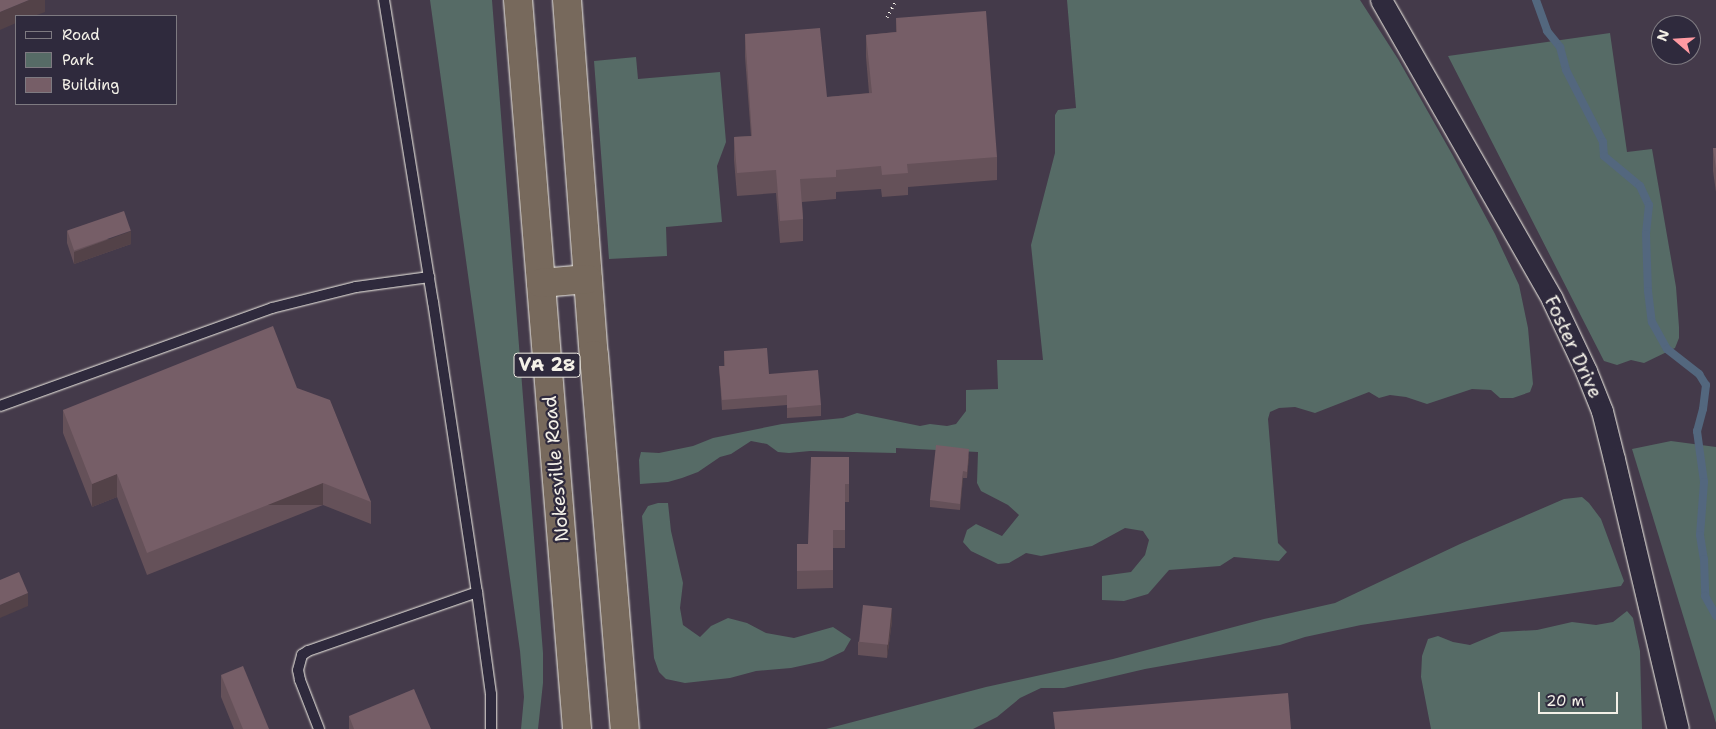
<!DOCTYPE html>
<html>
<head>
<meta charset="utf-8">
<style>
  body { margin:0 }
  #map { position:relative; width:1716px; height:729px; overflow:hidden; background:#443a4a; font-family:"Shantell Sans",sans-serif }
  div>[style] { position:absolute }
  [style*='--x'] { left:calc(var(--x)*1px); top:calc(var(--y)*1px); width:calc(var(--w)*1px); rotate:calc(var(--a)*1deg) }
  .green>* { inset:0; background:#566b66 }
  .stream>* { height:8px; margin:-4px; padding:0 4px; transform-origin:4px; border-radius:4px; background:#53677e }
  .path>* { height:3px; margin-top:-1.5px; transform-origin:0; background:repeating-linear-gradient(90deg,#f4f1e8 0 1px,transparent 0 5px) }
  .roads { filter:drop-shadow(0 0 1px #f4f1e8) drop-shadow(0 0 1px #f4f1e8) }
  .lane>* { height:10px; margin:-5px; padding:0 5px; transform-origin:5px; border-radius:5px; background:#2f2a3d }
  .street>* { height:21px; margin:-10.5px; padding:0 10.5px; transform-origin:10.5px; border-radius:10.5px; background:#2f2a3d }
  .highway>* { height:28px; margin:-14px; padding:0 14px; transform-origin:14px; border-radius:14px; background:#77695c }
  .wall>* { inset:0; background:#655159 }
  .shaded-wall>* { inset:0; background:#534248; transform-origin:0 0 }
  .building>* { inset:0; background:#765e67; transform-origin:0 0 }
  span { translate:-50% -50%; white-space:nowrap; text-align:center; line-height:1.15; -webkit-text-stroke:4.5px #2f2a3d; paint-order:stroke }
  .shield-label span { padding:1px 4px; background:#2f2a3d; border:1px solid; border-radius:4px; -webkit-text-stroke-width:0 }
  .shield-label { font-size:18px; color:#f4f1e8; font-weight:700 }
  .street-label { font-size:19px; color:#f4f1e8 }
  .legend { position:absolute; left:15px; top:15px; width:162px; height:90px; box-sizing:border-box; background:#2f2a3d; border:1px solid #7e7a81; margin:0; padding:6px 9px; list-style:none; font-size:15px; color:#f4f1e8 }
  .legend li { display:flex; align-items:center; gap:10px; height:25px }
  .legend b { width:25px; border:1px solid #7e7a81 }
  .north { position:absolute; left:1651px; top:15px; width:50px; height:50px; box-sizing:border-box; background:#2f2a3d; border:1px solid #7e7a81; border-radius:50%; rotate:289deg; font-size:14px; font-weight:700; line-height:20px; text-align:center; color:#f4f1e8 }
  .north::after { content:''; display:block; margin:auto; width:18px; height:22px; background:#ff9aa2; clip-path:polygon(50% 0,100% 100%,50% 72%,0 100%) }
  .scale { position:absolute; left:1538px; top:692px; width:80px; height:22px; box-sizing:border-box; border:2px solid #f4f1e8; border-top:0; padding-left:6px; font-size:15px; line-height:18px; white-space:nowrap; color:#f4f1e8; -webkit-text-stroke:4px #2f2a3d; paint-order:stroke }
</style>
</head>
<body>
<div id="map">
  <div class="green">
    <i style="clip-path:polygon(430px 0,492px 0,543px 653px,543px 683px,538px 729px,521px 729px,524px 697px,520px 651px)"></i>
    <i style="clip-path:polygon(1067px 0,1360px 0,1398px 59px,1452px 154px,1495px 234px,1519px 285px,1528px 328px,1533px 384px,1530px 392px,1513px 398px,1500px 398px,1491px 390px,1472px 389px,1427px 404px,1406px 397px,1390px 395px,1379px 398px,1369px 392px,1315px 413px,1295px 407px,1279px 408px,1270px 412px,1268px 419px,1278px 543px,1287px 552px,1279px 561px,1234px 557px,1220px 566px,1169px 570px,1148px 594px,1124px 601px,1102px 600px,1102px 576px,1131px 572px,1145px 555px,1149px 540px,1143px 531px,1125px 528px,1092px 546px,1041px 556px,1026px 553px,1009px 563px,998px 564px,971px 551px,963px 542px,967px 530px,976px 524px,1002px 536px,1019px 515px,1008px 505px,981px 491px,977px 483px,978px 452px,896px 448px,896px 453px,810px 451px,789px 453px,778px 452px,767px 444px,751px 441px,731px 454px,720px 457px,698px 472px,682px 478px,668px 482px,640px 484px,639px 460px,641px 452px,659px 453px,693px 446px,713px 438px,782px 424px,843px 418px,857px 413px,920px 426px,930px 424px,947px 426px,956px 424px,966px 411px,966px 390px,998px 389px,997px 360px,1043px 360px,1031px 245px,1055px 153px,1055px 115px,1058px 110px,1076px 108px)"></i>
    <i style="clip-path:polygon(1610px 33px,1627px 152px,1652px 149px,1676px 287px,1679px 327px,1679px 338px,1675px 348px,1644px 363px,1631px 360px,1617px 365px,1604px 361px,1448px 56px)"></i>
    <i style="clip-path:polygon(636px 57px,638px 79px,720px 72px,726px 142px,717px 166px,722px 222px,666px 227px,667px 256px,609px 259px,594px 61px)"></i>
    <i style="clip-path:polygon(1671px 441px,1716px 447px,1716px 723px,1632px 449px)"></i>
    <i style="clip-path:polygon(1582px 497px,1589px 503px,1601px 519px,1624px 581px,1621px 586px,1361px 625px,1305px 637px,1280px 645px,1145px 669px,1064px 688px,1041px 688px,1020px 698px,997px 717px,973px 729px,826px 729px,986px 687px,1113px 659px,1264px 619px,1335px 603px,1460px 544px,1564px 499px)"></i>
    <i style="clip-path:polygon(658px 503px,668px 503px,671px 531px,683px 583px,680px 608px,683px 625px,700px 637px,711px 626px,728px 618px,747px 623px,766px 633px,794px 638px,833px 627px,851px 639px,844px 651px,823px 661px,791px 668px,756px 671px,730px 678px,685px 683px,666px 679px,659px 672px,654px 658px,642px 516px,648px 506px)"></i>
    <i style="clip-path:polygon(1627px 611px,1633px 618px,1640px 651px,1642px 729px,1431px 729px,1421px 677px,1422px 656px,1428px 639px,1438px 636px,1453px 642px,1470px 645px,1501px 632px,1537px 630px,1572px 622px,1596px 625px,1613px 622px)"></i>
  </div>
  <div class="stream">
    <i style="--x:1536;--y:0;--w:33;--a:70"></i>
    <i style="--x:1547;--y:31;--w:21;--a:51"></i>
    <i style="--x:1560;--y:47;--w:24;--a:75"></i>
    <i style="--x:1566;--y:70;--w:81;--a:62.8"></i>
    <i style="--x:1603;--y:142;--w:14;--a:86"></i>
    <i style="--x:1604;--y:156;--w:47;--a:39.8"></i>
    <i style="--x:1640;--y:186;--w:21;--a:65"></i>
    <i style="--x:1649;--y:205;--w:29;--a:96"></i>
    <i style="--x:1646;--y:234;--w:57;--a:88"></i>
    <i style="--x:1648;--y:291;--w:31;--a:83"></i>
    <i style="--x:1652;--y:322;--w:31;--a:61"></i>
    <i style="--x:1667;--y:349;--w:41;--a:38"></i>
    <i style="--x:1699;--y:374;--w:13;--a:58"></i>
    <i style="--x:1706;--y:385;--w:24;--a:97"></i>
    <i style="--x:1703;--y:409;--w:23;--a:105"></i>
    <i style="--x:1697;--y:431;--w:51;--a:82.2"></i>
    <i style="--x:1704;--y:482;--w:53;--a:94.3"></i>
    <i style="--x:1700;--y:535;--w:24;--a:81"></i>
    <i style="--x:1704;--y:559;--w:37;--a:88"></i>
    <i style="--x:1705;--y:596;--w:23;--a:61"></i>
  </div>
  <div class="path">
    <i style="--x:887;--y:17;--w:19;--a:-62"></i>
  </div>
  <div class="roads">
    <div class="lane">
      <i style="--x:384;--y:0;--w:306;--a:80.8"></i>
      <i style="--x:433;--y:302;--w:293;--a:81.4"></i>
      <i style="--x:477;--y:592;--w:103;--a:82.2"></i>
      <i style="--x:491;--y:694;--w:35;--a:90"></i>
      <i style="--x:0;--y:406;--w:289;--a:-19.8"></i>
      <i style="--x:272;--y:308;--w:87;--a:-14"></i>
      <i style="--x:356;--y:287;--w:74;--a:-7.8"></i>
      <i style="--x:319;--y:729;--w:53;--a:-111.2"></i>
      <i style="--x:300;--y:680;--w:10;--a:-101"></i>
      <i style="--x:298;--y:670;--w:16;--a:-75"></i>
      <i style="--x:302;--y:655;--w:7;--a:-34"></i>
      <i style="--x:308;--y:651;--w:179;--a:-19.2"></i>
    </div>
    <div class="street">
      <i style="--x:1381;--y:0;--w:344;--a:60.2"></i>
      <i style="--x:1552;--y:299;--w:80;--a:64.7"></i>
      <i style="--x:1586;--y:371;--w:43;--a:68.2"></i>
      <i style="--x:1602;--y:411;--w:49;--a:76"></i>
      <i style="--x:1614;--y:459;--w:277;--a:76.7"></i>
    </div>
    <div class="highway">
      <i style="--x:518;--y:0;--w:731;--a:85.37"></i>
      <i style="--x:567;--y:0;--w:356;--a:85.7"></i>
      <i style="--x:594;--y:355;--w:375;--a:85.3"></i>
      <i style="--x:541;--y:283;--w:47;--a:-4.9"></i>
    </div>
  </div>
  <div class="wall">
    <i style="clip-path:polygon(896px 18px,997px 157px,997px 180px,908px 187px,908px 195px,882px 197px,881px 189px,836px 192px,836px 199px,802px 202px,803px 219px,803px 241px,780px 243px,776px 193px,737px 196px,734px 160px,734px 137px,751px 136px,745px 57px,745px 34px,827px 97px,869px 93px,866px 57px,866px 35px,896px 32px)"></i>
    <i style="clip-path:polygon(1713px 148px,1716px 148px,1716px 192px,1713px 171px)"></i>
    <i style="clip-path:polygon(67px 231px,131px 244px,74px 264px,67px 243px)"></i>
    <i style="clip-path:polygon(724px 351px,769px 374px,821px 405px,821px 416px,787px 418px,787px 405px,722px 410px,719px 366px,724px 366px)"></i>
    <i style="clip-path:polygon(297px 388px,371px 502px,371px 524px,323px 505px,147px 575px,117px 497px,92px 507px,63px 433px,63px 410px)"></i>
    <i style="clip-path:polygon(969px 456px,967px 478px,963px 478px,960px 510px,930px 507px,930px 500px)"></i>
    <i style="clip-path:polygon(849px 457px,849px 502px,845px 502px,845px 548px,833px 548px,833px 588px,797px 589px,797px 544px,808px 544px)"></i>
    <i style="clip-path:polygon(892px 621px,887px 658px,858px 655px,858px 642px)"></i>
    <i style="clip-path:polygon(221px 675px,269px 729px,234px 729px,221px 697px)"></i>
    <i style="clip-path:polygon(349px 716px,431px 729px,349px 729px)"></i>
  </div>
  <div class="shaded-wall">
    <i style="clip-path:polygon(29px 0,45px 0,45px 12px,34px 16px,16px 16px,16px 23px,0 30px,0 12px)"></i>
    <i style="clip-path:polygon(131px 231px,131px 244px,74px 264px,74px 252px)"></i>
    <i style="clip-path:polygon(969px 449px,969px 456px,967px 478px,967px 472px)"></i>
    <i style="clip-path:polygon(963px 471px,963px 478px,960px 510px,960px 504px)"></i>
    <i style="clip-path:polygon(117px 474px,117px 497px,92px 507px,92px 484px)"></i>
    <i style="left:323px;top:483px;width:22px;height:189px;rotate:90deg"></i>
    <i style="clip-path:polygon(28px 593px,28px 606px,0 618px,0 605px)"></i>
    <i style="clip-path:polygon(892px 608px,892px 621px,887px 658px,887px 646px)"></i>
  </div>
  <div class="building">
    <i style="clip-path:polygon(0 0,29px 0,0 12px)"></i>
    <i style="clip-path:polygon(986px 11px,997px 157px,907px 164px,908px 173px,882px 175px,881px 166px,836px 170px,836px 177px,800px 179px,803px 219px,780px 221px,776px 170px,737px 173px,734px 137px,752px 136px,745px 34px,820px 28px,827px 97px,872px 93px,866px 35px,897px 32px,896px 18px)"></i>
    <i style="clip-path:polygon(1713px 148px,1716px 148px,1716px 169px)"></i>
    <i style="left:124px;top:211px;width:21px;height:60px;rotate:71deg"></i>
    <i style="clip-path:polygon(273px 326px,297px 388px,330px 400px,371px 502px,323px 483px,147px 553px,117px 474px,92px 484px,63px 410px)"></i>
    <i style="clip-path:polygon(767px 348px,769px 374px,818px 370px,821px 405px,787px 408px,787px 395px,722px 400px,719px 366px,725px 366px,724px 351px)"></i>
    <i style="clip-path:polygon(936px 445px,969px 449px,967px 472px,963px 471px,960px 504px,930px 500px)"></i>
    <i style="clip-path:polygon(811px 457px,849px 457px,849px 484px,845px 484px,845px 530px,833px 530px,833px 570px,797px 571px,797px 544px,808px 544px)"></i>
    <i style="clip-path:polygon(19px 572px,28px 593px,0 605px,0 580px)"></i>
    <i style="left:863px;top:605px;width:29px;height:37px;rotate:6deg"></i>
    <i style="clip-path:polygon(243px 666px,269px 729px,243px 729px,221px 675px)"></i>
    <i style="clip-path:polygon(414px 689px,431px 729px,354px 729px,349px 716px)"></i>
    <i style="clip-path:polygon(1288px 693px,1291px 729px,1055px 729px,1053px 712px)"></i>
  </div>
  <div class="shield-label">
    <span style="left:547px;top:365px">VA 28</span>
  </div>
  <div class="street-label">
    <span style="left:1573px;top:347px;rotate:65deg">Foster Drive</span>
    <span style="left:556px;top:469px;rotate:-95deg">Nokesville Road</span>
  </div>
  <ul class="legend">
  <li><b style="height:6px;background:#2f2a3d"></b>Road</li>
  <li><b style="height:14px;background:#566b66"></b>Park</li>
  <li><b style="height:14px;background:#765e67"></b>Building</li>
  </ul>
  <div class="north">N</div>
  <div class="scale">20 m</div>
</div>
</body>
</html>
